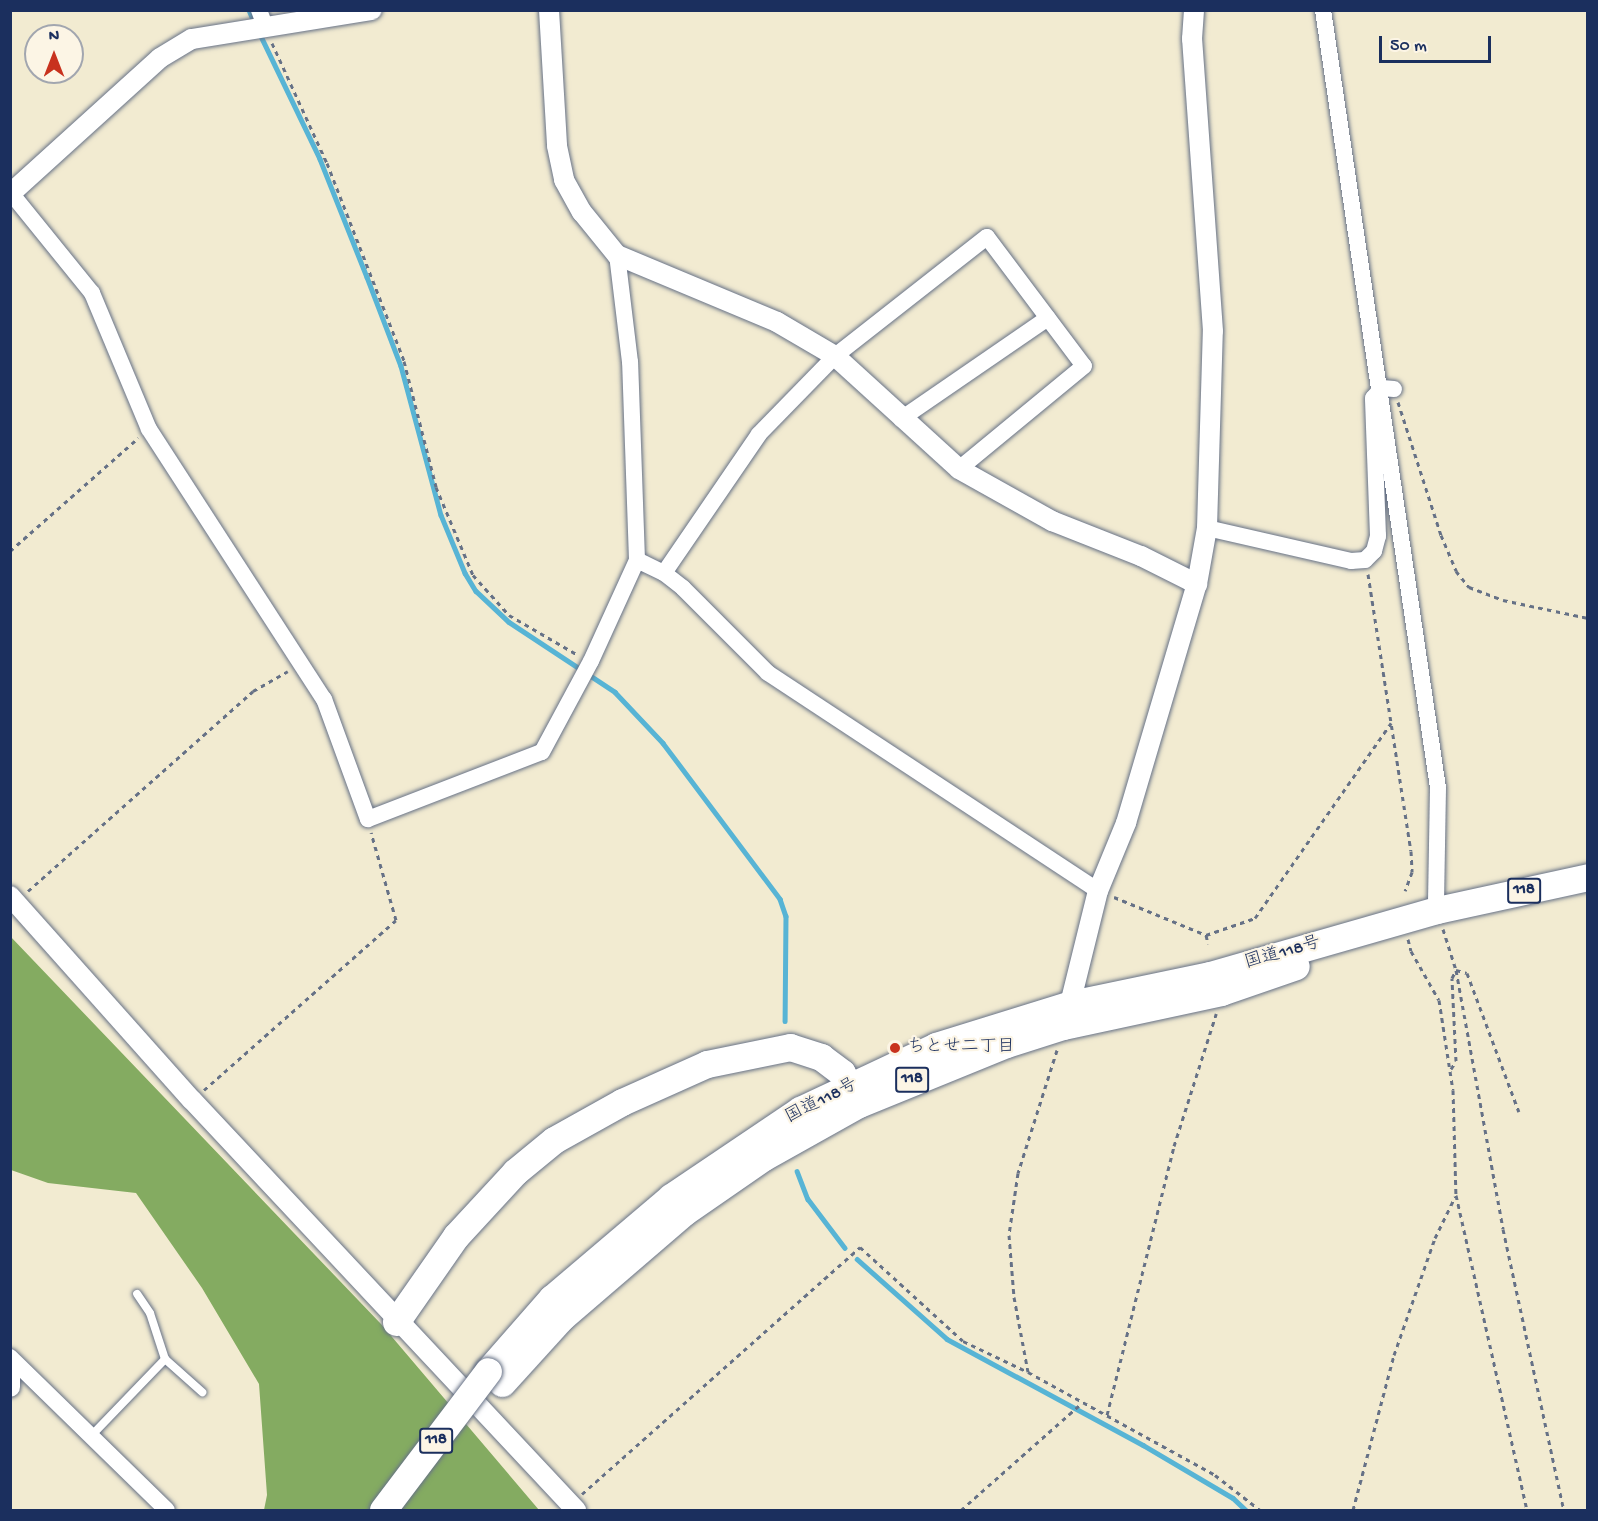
<!DOCTYPE html>
<html>
<head>
<meta charset="utf-8">
<style>
  body { margin:0 }
  #map { position:relative; width:1598px; height:1521px; overflow:hidden; background:#f2ebd1; font-family:"Gochi Hand","Klee One",sans-serif }
  div>[style] { position:absolute }
  [style*='--x'] { left:calc(var(--x)*1px); top:calc(var(--y)*1px); width:calc(var(--w)*1px); rotate:calc(var(--a)*1deg) }
  .forest>* { inset:0; background:#84ab61 }
  .stream>* { height:4.5px; margin:-2.25px; padding:0 2.25px; transform-origin:2.25px; border-radius:2.25px; background:#57b4d5 }
  .path>* { height:3px; margin-top:-1.5px; transform-origin:0; background:repeating-linear-gradient(90deg,#667186 0 4.5px,transparent 0 9px) }
  .roads { filter:drop-shadow(0 0 2px #667186) drop-shadow(0 0 2px #667186) }
  .service>* { height:8px; margin:-4px; padding:0 4px; transform-origin:4px; border-radius:4px; background:#fff }
  .minor>* { height:16px; margin:-8px; padding:0 8px; transform-origin:8px; border-radius:8px; background:#fff }
  .tertiary>* { height:20px; margin:-10px; padding:0 10px; transform-origin:10px; border-radius:10px; background:#fff }
  .trunk>* { height:27px; margin:-13.5px; padding:0 13.5px; transform-origin:13.5px; border-radius:13.5px; background:#fff }
  .bridges { filter:drop-shadow(0 0 2px #667186) drop-shadow(0 0 2px #667186) }
  .trunk-bridge>* { height:27px; margin:-13.5px; padding:0 13.5px; transform-origin:13.5px; border-radius:13.5px; background:#fff }
  .dots>* { width:16px; height:16px; translate:-50% -50%; box-sizing:border-box; border:3px solid #fcf5e5; border-radius:50% }
  span { translate:-50% -50%; white-space:nowrap; text-align:center; line-height:1.15; -webkit-text-stroke:4.5px #fcf5e5; paint-order:stroke }
  .shield-label span { padding:2px 4px; background:#fcf5e5; border:2px solid; border-radius:4px; -webkit-text-stroke-width:0 }
  .shield-label { font-size:16px; color:#1b2f5e; font-weight:700 }
  .street-label { font-size:18px; color:#1b2f5e }
  .poi-label { font-size:18px; color:#1b2f5e }
  .left { translate:0 -50%; text-align:left }
  .frame { position:absolute; inset:0; border:12px solid #1b2f5e; pointer-events:none }
  .north { position:absolute; left:24px; top:24px; width:60px; height:60px; box-sizing:border-box; background:#fcf5e5; border:2px solid #a2a6af; border-radius:50%; rotate:0deg; font-size:16px; font-weight:700; line-height:24px; text-align:center; color:#1b2f5e }
  .north::after { content:''; display:block; margin:auto; width:21px; height:27px; background:#c8321e; clip-path:polygon(50% 0,100% 100%,50% 72%,0 100%) }
  .scale { position:absolute; left:1379px; top:36px; width:112px; height:27px; box-sizing:border-box; border:3px solid #1b2f5e; border-top:0; padding-left:8px; font-size:18px; line-height:21px; white-space:nowrap; color:#1b2f5e; -webkit-text-stroke:4px #fcf5e5; paint-order:stroke }
</style>
</head>
<body>
<div id="map">
  <div class="forest">
    <i style="clip-path:polygon(10px 936px,381px 1324px,539px 1510px,264px 1510px,267px 1495px,259px 1384px,202px 1288px,136px 1193px,48px 1183px,11px 1170px)"></i>
  </div>
  <div class="stream">
    <i style="--x:249;--y:10;--w:15;--a:67"></i>
    <i style="--x:259;--y:32;--w:141;--a:64.3"></i>
    <i style="--x:320;--y:159;--w:127;--a:68.3"></i>
    <i style="--x:367;--y:277;--w:95;--a:69.1"></i>
    <i style="--x:401;--y:366;--w:154;--a:75"></i>
    <i style="--x:441;--y:515;--w:63;--a:67.5"></i>
    <i style="--x:465;--y:573;--w:21;--a:59"></i>
    <i style="--x:476;--y:591;--w:45;--a:43.2"></i>
    <i style="--x:509;--y:622;--w:127;--a:33.4"></i>
    <i style="--x:615;--y:692;--w:70;--a:46.7"></i>
    <i style="--x:663;--y:743;--w:195;--a:53.1"></i>
    <i style="--x:780;--y:899;--w:18;--a:71"></i>
    <i style="--x:786;--y:916;--w:105;--a:90.5"></i>
    <i style="--x:797;--y:1171;--w:30;--a:69"></i>
    <i style="--x:808;--y:1199;--w:61;--a:52.9"></i>
    <i style="--x:857;--y:1259;--w:120;--a:41.6"></i>
    <i style="--x:947;--y:1339;--w:223;--a:28.4"></i>
    <i style="--x:1143;--y:1445;--w:104;--a:30.5"></i>
    <i style="--x:1233;--y:1498;--w:18;--a:43"></i>
  </div>
  <div class="path">
    <i style="--x:272;--y:43;--w:132;--a:65.4"></i>
    <i style="--x:327;--y:163;--w:212;--a:68.7"></i>
    <i style="--x:404;--y:361;--w:130;--a:75.7"></i>
    <i style="--x:436;--y:487;--w:95;--a:67.2"></i>
    <i style="--x:473;--y:575;--w:54;--a:48"></i>
    <i style="--x:509;--y:615;--w:80;--a:30.1"></i>
    <i style="--x:1398;--y:402;--w:140;--a:72.1"></i>
    <i style="--x:1441;--y:535;--w:39;--a:67"></i>
    <i style="--x:1456;--y:571;--w:21;--a:51"></i>
    <i style="--x:1469;--y:587;--w:36;--a:21"></i>
    <i style="--x:1503;--y:600;--w:87;--a:12"></i>
    <i style="--x:10;--y:551;--w:171;--a:-41.4"></i>
    <i style="--x:1368;--y:574;--w:280;--a:81.2"></i>
    <i style="--x:1411;--y:851;--w:21;--a:87"></i>
    <i style="--x:1412;--y:872;--w:20;--a:110"></i>
    <i style="--x:28;--y:891;--w:301;--a:-41.6"></i>
    <i style="--x:253;--y:691;--w:40;--a:-29.7"></i>
    <i style="--x:1114;--y:897;--w:100;--a:22.4"></i>
    <i style="--x:1206;--y:935;--w:52;--a:-19.1"></i>
    <i style="--x:1255;--y:918;--w:238;--a:-55.1"></i>
    <i style="--x:1443;--y:929;--w:43;--a:72.4"></i>
    <i style="--x:1456;--y:970;--w:263;--a:79.7"></i>
    <i style="--x:1503;--y:1229;--w:288;--a:77.8"></i>
    <i style="--x:1206;--y:935;--w:9;--a:77"></i>
    <i style="--x:1408;--y:939;--w:12;--a:76"></i>
    <i style="--x:1411;--y:951;--w:56;--a:60.3"></i>
    <i style="--x:1439;--y:1000;--w:91;--a:81.2"></i>
    <i style="--x:1453;--y:1090;--w:105;--a:88.4"></i>
    <i style="--x:1456;--y:1195;--w:323;--a:77.3"></i>
    <i style="--x:1057;--y:1050;--w:129;--a:107.6"></i>
    <i style="--x:1018;--y:1173;--w:63;--a:98.3"></i>
    <i style="--x:1009;--y:1235;--w:62;--a:85.4"></i>
    <i style="--x:1014;--y:1297;--w:76;--a:79.4"></i>
    <i style="--x:1028;--y:1372;--w:213;--a:28.8"></i>
    <i style="--x:1215;--y:1475;--w:57;--a:37.9"></i>
    <i style="--x:1451;--y:1069;--w:9;--a:-58"></i>
    <i style="--x:1456;--y:1061;--w:83;--a:-92.8"></i>
    <i style="--x:1452;--y:978;--w:9;--a:-63"></i>
    <i style="--x:1456;--y:970;--w:11;--a:15"></i>
    <i style="--x:1467;--y:973;--w:148;--a:69.5"></i>
    <i style="--x:204;--y:1090;--w:256;--a:-41.5"></i>
    <i style="--x:396;--y:920;--w:91;--a:-105.9"></i>
    <i style="--x:1107;--y:1415;--w:277;--a:-76"></i>
    <i style="--x:1174;--y:1146;--w:139;--a:-72.3"></i>
    <i style="--x:582;--y:1494;--w:372;--a:-41.6"></i>
    <i style="--x:860;--y:1247;--w:139;--a:42.4"></i>
    <i style="--x:963;--y:1341;--w:72;--a:25.5"></i>
    <i style="--x:961;--y:1510;--w:162;--a:-41.5"></i>
    <i style="--x:1353;--y:1510;--w:160;--a:-75.2"></i>
    <i style="--x:1394;--y:1355;--w:124;--a:-70.7"></i>
    <i style="--x:1435;--y:1238;--w:46;--a:-64"></i>
  </div>
  <div class="roads">
    <div class="service">
      <i style="--x:165;--y:1359;--w:50;--a:41.7"></i>
      <i style="--x:91;--y:1436;--w:107;--a:-46.1"></i>
      <i style="--x:165;--y:1359;--w:48;--a:-108.1"></i>
      <i style="--x:150;--y:1313;--w:23;--a:-124"></i>
    </div>
    <div class="minor">
      <i style="--x:259;--y:10;--w:17;--a:69"></i>
      <i style="--x:1323;--y:10;--w:786;--a:81.59"></i>
      <i style="--x:1438;--y:788;--w:113;--a:91"></i>
      <i style="--x:11;--y:193;--w:129;--a:51"></i>
      <i style="--x:92;--y:293;--w:147;--a:67.3"></i>
      <i style="--x:149;--y:429;--w:322;--a:57.1"></i>
      <i style="--x:324;--y:699;--w:128;--a:69.9"></i>
      <i style="--x:368;--y:819;--w:186;--a:-21.1"></i>
      <i style="--x:542;--y:752;--w:103;--a:-61.7"></i>
      <i style="--x:591;--y:661;--w:111;--a:-65.5"></i>
      <i style="--x:637;--y:560;--w:198;--a:-92"></i>
      <i style="--x:630;--y:362;--w:108;--a:-96.9"></i>
      <i style="--x:901;--y:419;--w:178;--a:-34.5"></i>
      <i style="--x:1207;--y:528;--w:148;--a:12.9"></i>
      <i style="--x:1351;--y:561;--w:14;--a:-4"></i>
      <i style="--x:1365;--y:560;--w:13;--a:-45"></i>
      <i style="--x:1374;--y:551;--w:16;--a:-75"></i>
      <i style="--x:1378;--y:536;--w:138;--a:-92.1"></i>
      <i style="--x:1373;--y:398;--w:13;--a:-48"></i>
      <i style="--x:1382;--y:388;--w:12;--a:5"></i>
      <i style="--x:637;--y:560;--w:30;--a:26"></i>
      <i style="--x:664;--y:573;--w:24;--a:38"></i>
      <i style="--x:683;--y:588;--w:120;--a:45"></i>
      <i style="--x:768;--y:673;--w:396;--a:33.4"></i>
      <i style="--x:664;--y:573;--w:168;--a:-55.6"></i>
      <i style="--x:759;--y:434;--w:109;--a:-45.7"></i>
      <i style="--x:835;--y:356;--w:193;--a:-38.1"></i>
      <i style="--x:987;--y:237;--w:161;--a:53.1"></i>
      <i style="--x:1084;--y:366;--w:162;--a:140.5"></i>
      <i style="--x:10;--y:1357;--w:219;--a:44.3"></i>
    </div>
    <div class="tertiary">
      <i style="--x:549;--y:10;--w:136;--a:86.6"></i>
      <i style="--x:557;--y:146;--w:35;--a:78"></i>
      <i style="--x:564;--y:180;--w:37;--a:61"></i>
      <i style="--x:582;--y:212;--w:55;--a:50.9"></i>
      <i style="--x:617;--y:255;--w:173;--a:22.7"></i>
      <i style="--x:777;--y:322;--w:67;--a:30.4"></i>
      <i style="--x:835;--y:356;--w:168;--a:42.3"></i>
      <i style="--x:959;--y:469;--w:107;--a:29.2"></i>
      <i style="--x:1052;--y:521;--w:96;--a:21.5"></i>
      <i style="--x:1141;--y:556;--w:63;--a:26.6"></i>
      <i style="--x:10;--y:194;--w:202;--a:-42.2"></i>
      <i style="--x:160;--y:58;--w:37;--a:-31"></i>
      <i style="--x:192;--y:39;--w:182;--a:-9.2"></i>
      <i style="--x:10;--y:896;--w:273;--a:48.3"></i>
      <i style="--x:192;--y:1100;--w:562;--a:46.88"></i>
      <i style="--x:1068;--y:1012;--w:125;--a:-76.1"></i>
      <i style="--x:1098;--y:891;--w:74;--a:-67.6"></i>
      <i style="--x:1126;--y:823;--w:249;--a:-73.5"></i>
      <i style="--x:1197;--y:584;--w:57;--a:-79.9"></i>
      <i style="--x:1207;--y:528;--w:197;--a:-88.3"></i>
      <i style="--x:1213;--y:331;--w:293;--a:-94.1"></i>
      <i style="--x:1192;--y:39;--w:29;--a:-86"></i>
      <i style="--x:10;--y:1367;--w:20;--a:90"></i>
    </div>
    <div class="trunk">
      <i style="--x:396;--y:1322;--w:105;--a:-55.1"></i>
      <i style="--x:456;--y:1236;--w:87;--a:-47.3"></i>
      <i style="--x:515;--y:1172;--w:50;--a:-39.4"></i>
      <i style="--x:554;--y:1140;--w:78;--a:-29.2"></i>
      <i style="--x:622;--y:1102;--w:93;--a:-24.1"></i>
      <i style="--x:707;--y:1064;--w:85;--a:-11.6"></i>
      <i style="--x:790;--y:1047;--w:33;--a:18"></i>
      <i style="--x:821;--y:1057;--w:26;--a:37"></i>
      <i style="--x:842;--y:1073;--w:32;--a:62"></i>
      <i style="--x:488;--y:1371;--w:97;--a:-48.8"></i>
      <i style="--x:552;--y:1298;--w:156;--a:-40.3"></i>
      <i style="--x:671;--y:1197;--w:156;--a:-34"></i>
      <i style="--x:800;--y:1110;--w:150;--a:-25.2"></i>
      <i style="--x:936;--y:1046;--w:141;--a:-17.3"></i>
      <i style="--x:1071;--y:1004;--w:142;--a:-11.8"></i>
      <i style="--x:1210;--y:975;--w:236;--a:-16"></i>
      <i style="--x:1437;--y:910;--w:155;--a:-12.3"></i>
      <i style="--x:502;--y:1383;--w:88;--a:-47.8"></i>
      <i style="--x:561;--y:1318;--w:161;--a:-40.7"></i>
      <i style="--x:683;--y:1213;--w:98;--a:-34.7"></i>
      <i style="--x:764;--y:1157;--w:109;--a:-29.2"></i>
      <i style="--x:859;--y:1104;--w:159;--a:-22.2"></i>
      <i style="--x:1006;--y:1044;--w:60;--a:-17.5"></i>
      <i style="--x:1063;--y:1026;--w:162;--a:-12.1"></i>
      <i style="--x:1221;--y:992;--w:79;--a:-19.1"></i>
    </div>
  </div>
  <div class="bridges">
    <div class="trunk-bridge">
      <i style="--x:383;--y:1510;--w:174;--a:-52.9"></i>
    </div>
  </div>
  <div class="dots">
    <i style="left:895px;top:1048px;background:#c8321e"></i>
  </div>
  <div class="shield-label">
    <span style="left:1524px;top:891px">118</span>
    <span style="left:912px;top:1080px">118</span>
    <span style="left:436px;top:1441px">118</span>
  </div>
  <div class="street-label">
    <span style="left:1283px;top:954px;rotate:-16deg">国道118号</span>
    <span style="left:822px;top:1102px;rotate:-27deg">国道118号</span>
  </div>
  <div class="poi-label">
    <span class="left" style="left:907px;top:1048px">ちとせ二丁目</span>
  </div>
  <div class="frame"></div>
  <div class="north">N</div>
  <div class="scale">50 m</div>
</div>
</body>
</html>
